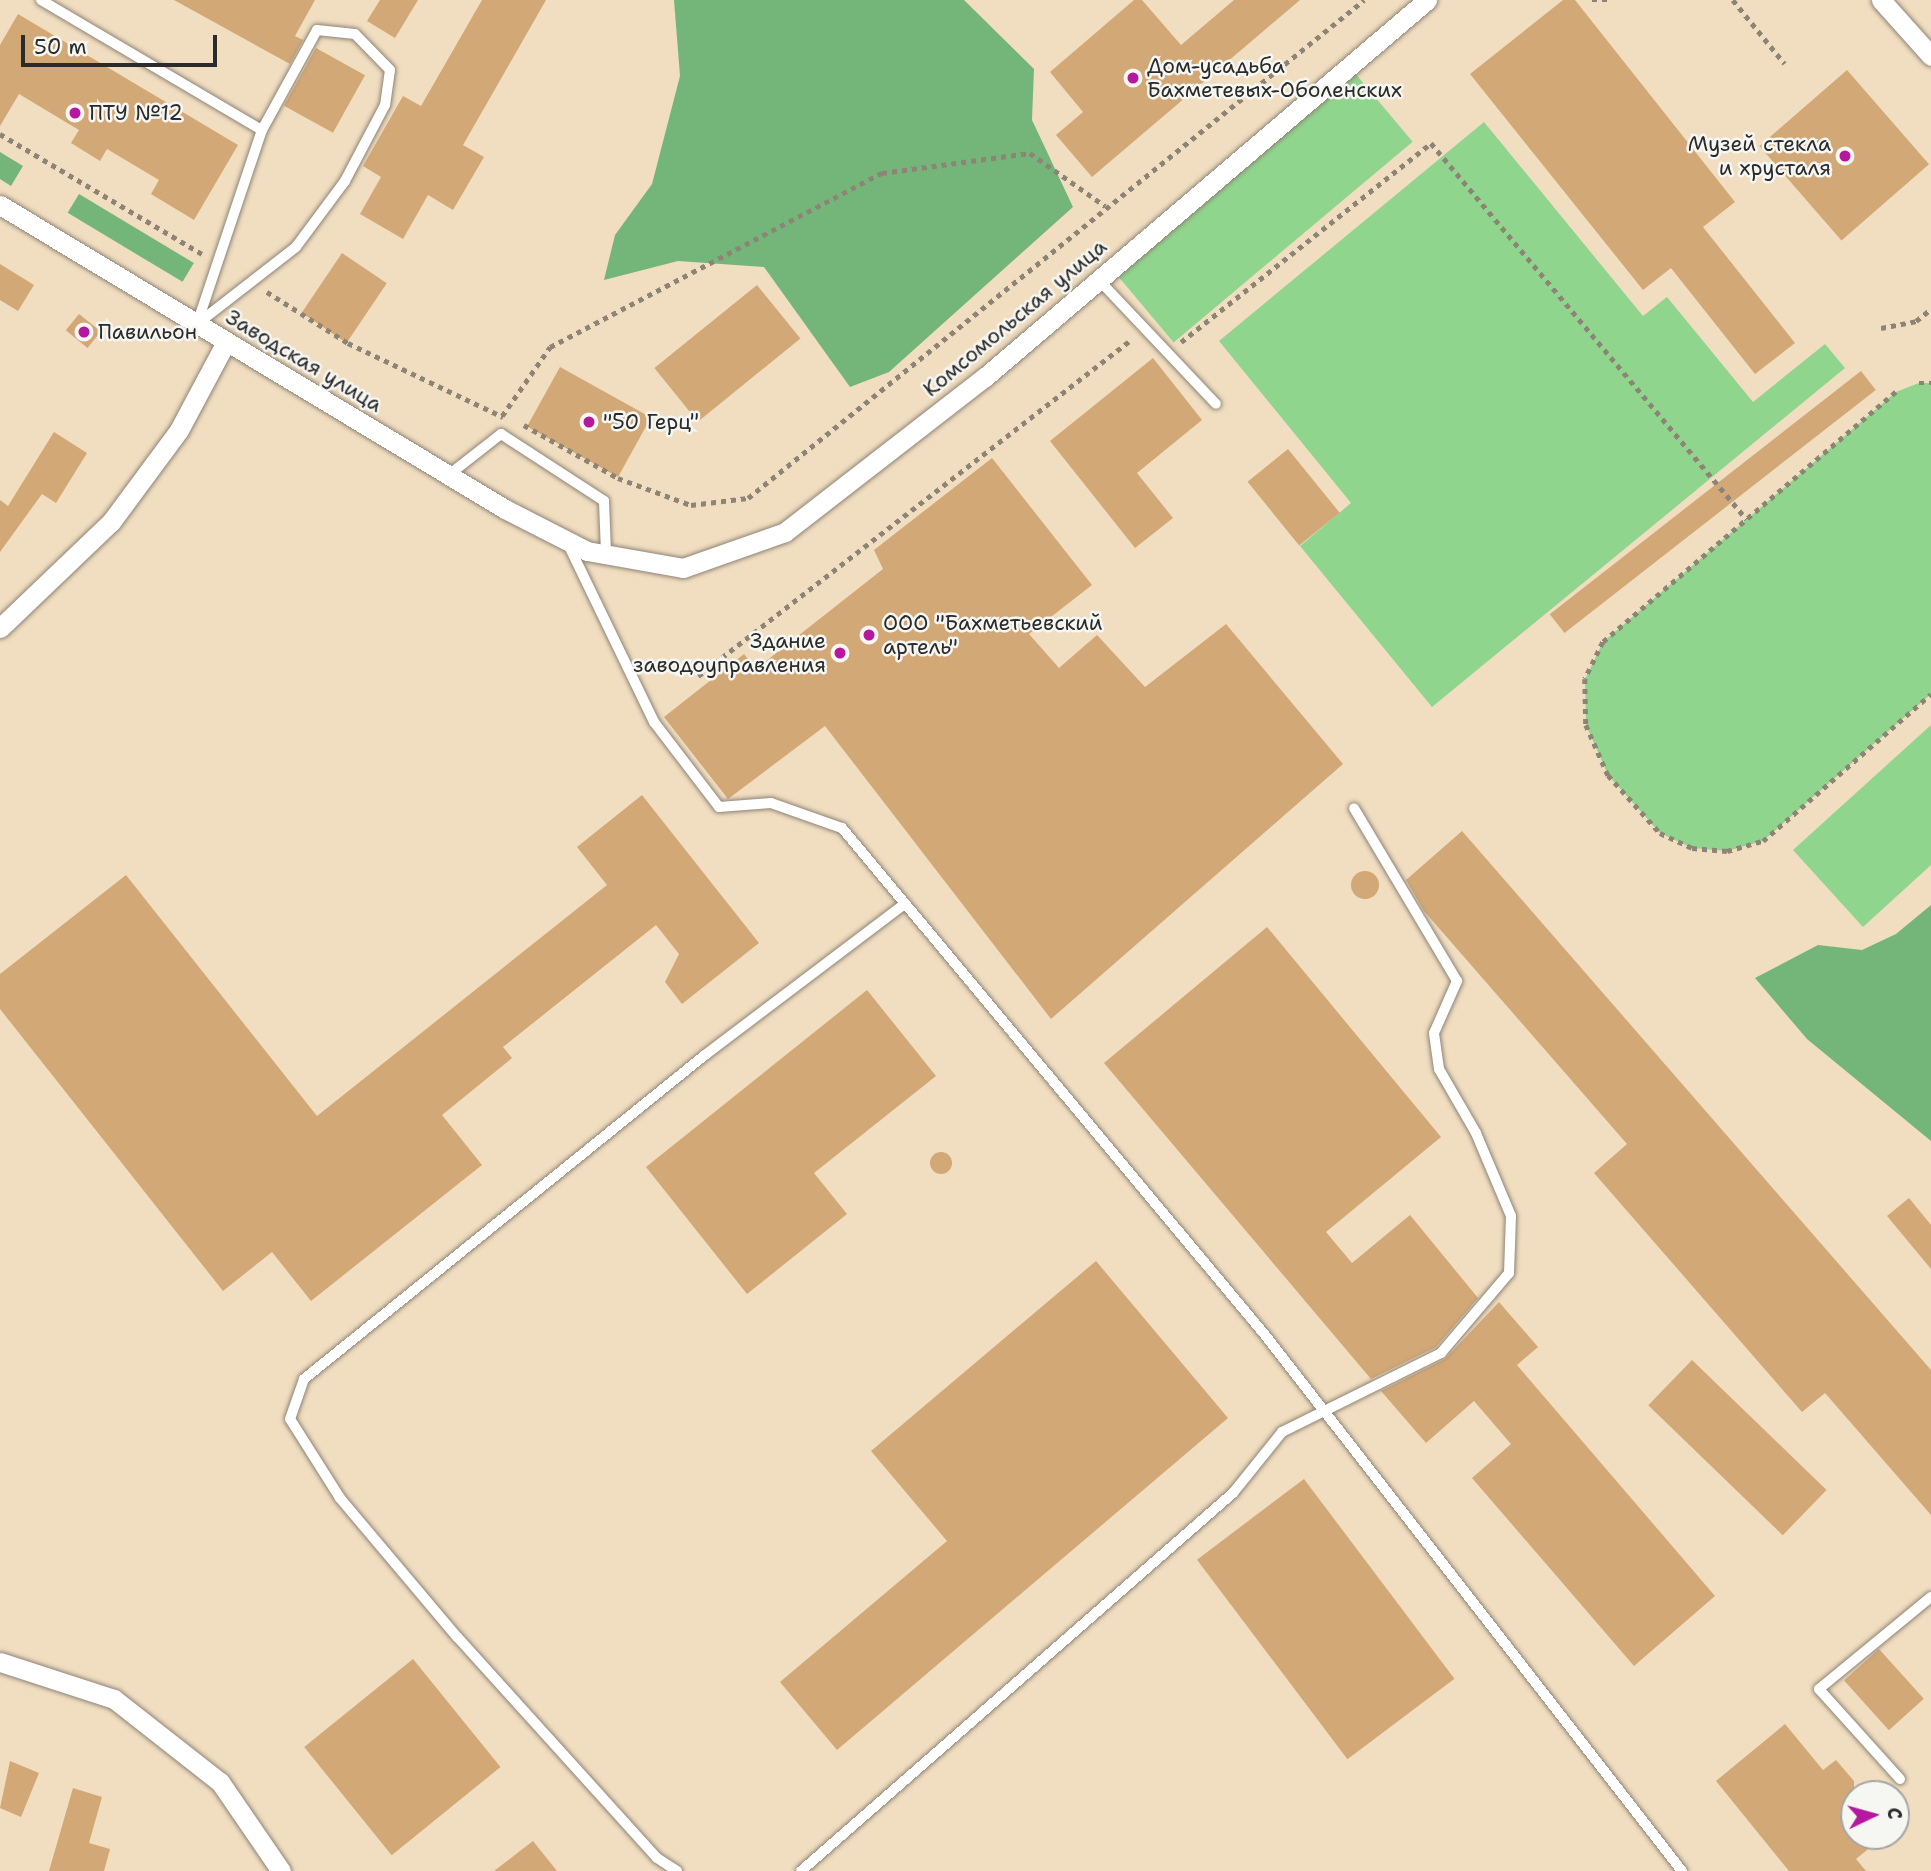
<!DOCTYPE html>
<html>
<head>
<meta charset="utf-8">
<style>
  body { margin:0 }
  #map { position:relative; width:1931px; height:1871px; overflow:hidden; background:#f1ddc0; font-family:"Shantell Sans",sans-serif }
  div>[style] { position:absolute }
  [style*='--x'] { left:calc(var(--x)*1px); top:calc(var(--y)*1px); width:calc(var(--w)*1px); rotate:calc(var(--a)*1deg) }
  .green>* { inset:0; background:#90d58e; transform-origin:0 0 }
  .forest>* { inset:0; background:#74b679; transform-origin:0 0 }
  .building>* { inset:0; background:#d3a877; transform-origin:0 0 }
  .round { border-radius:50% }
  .path>* { height:4.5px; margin-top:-2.25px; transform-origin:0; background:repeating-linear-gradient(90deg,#8e8476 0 5px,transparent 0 10px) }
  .roads { filter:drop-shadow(0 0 2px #8e8476) drop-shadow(0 0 2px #8e8476) }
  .service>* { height:10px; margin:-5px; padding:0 5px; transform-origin:5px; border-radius:5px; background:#fff }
  .minor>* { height:19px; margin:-9.5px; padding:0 9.5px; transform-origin:9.5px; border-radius:9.5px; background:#fff }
  .dots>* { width:19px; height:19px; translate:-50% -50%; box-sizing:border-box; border:4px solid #f6f6f2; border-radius:50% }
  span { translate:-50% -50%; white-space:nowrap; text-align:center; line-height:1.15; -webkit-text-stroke:5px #f6f6f2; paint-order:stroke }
  .poi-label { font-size:21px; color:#2b2b2b }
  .left { translate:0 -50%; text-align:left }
  .right { translate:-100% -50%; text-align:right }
  .street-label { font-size:21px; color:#2b2b2b }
  .north { position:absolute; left:1840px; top:1780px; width:70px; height:70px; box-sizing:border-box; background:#f6f6f2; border:2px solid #a5a5a2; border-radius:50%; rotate:85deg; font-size:19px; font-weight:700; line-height:28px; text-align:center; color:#2b2b2b }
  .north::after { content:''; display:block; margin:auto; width:24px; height:32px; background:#b5179e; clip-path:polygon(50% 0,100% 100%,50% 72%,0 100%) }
  .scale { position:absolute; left:21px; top:35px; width:196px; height:32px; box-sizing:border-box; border:4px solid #2b2b2b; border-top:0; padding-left:9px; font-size:21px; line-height:24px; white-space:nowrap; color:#2b2b2b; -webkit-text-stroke:5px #f6f6f2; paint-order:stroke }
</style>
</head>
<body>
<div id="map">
  <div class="green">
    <i style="left:1349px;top:66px;width:99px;height:312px;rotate:50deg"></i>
    <i style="clip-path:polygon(1484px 122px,1643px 316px,1667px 297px,1753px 402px,1825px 344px,1845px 368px,1432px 707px,1300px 546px,1351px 503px,1219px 341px)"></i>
    <i style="clip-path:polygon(1919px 383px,1931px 383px,1931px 694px,1763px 841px,1727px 851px,1692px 848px,1660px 833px,1608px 775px,1586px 725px,1585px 679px,1603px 642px,1896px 392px)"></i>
    <i style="clip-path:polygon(1931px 725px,1931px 865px,1863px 927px,1793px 850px)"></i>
  </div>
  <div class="forest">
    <i style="clip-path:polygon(674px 0,964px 0,1034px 69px,1032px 120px,1073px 207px,889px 372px,850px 387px,764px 267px,678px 261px,604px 280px,615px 235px,652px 184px,680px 76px)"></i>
    <i style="clip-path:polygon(0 152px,23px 166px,11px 186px,0 179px)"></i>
    <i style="left:79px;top:194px;width:134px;height:22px;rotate:31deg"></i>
    <i style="clip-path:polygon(1931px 905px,1931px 1141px,1807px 1039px,1755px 978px,1818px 945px,1862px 950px,1896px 934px)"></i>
  </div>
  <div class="building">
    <i style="clip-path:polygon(174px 0,315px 0,295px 36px,303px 40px,290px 64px)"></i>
    <i style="clip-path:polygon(380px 0,418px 0,395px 38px,367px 21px)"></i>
    <i style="clip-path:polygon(482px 0,546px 0,463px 145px,484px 157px,453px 210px,428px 195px,403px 239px,360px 214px,381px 177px,363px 166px,403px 96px,421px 106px)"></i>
    <i style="clip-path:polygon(1134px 0,1142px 0,1181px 45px,1234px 0,1300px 0,1092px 177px,1056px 135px,1083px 112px,1050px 72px)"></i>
    <i style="clip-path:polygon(1563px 0,1575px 0,1735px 202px,1703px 227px,1795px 343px,1755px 374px,1671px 268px,1643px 290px,1470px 74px)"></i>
    <i style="clip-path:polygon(18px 14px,238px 145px,194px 220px,151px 194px,159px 180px,107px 149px,100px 161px,71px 143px,79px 130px,19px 94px,0 126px,0 45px)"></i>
    <i style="left:316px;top:48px;width:56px;height:66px;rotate:29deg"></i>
    <i style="left:1847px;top:70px;width:125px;height:116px;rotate:49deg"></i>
    <i style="left:342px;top:253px;width:54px;height:72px;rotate:34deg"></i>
    <i style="clip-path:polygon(0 264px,34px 285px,18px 311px,0 300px)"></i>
    <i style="left:757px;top:285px;width:69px;height:132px;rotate:51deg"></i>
    <i style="left:79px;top:314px;width:28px;height:21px;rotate:39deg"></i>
    <i style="clip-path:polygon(1153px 358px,1202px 420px,1137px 473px,1173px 518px,1135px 548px,1050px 441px)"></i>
    <i style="left:560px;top:367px;width:104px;height:68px;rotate:29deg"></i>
    <i style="left:1861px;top:371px;width:24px;height:395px;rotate:52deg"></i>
    <i style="clip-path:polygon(54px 432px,87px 453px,56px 503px,42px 494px,0 552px,0 500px,8px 506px)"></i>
    <i style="left:1288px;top:449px;width:82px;height:52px;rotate:51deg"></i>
    <i style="clip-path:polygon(992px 458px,1092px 585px,1029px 634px,1059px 668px,1097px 635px,1145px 687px,1226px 624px,1343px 764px,1051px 1019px,825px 726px,728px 799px,664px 717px,744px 654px,756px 669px,883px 569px,874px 550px)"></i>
    <i style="clip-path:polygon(642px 795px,759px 943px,682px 1004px,665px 982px,679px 954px,656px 925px,503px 1047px,512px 1058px,442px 1115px,482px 1165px,311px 1301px,272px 1252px,223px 1291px,0 1009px,0 974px,126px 875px,317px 1116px,607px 885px,577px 847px)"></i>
    <i style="clip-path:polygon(1462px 831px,1931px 1370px,1931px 1515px,1825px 1393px,1802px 1412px,1594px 1173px,1627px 1144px,1424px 911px,1406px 880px)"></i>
    <i class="round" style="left:1351px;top:871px;width:28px;height:28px"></i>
    <i style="clip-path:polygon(1267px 927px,1441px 1137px,1326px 1232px,1352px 1263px,1410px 1215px,1478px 1298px,1436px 1347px,1371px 1379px,1104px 1063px)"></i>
    <i style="clip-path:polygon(867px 990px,936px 1076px,814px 1173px,847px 1214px,747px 1294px,646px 1167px)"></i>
    <i class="round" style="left:930px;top:1152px;width:22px;height:22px"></i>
    <i style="clip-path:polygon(1909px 1198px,1931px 1225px,1931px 1269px,1887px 1216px)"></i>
    <i style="clip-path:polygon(1096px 1261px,1228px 1418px,837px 1750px,780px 1682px,947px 1541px,871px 1451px)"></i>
    <i style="clip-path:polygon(1499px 1302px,1538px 1347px,1517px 1365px,1715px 1596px,1634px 1666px,1472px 1478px,1511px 1444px,1474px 1401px,1426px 1443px,1381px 1391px,1445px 1359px)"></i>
    <i style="left:1692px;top:1360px;width:187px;height:63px;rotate:44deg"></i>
    <i style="left:1304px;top:1479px;width:250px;height:134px;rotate:53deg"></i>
    <i style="left:1879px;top:1649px;width:67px;height:47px;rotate:48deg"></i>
    <i style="left:413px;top:1659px;width:139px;height:140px;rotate:51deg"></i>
    <i style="clip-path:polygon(1785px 1724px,1823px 1770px,1836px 1760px,1854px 1781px,1854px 1836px,1884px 1836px,1856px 1859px,1866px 1871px,1789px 1871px,1716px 1781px)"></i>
    <i style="clip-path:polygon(10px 1761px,39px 1773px,21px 1817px,0 1808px)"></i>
    <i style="clip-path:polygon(73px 1788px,102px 1797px,89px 1843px,110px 1849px,104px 1871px,49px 1871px)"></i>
    <i style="clip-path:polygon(533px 1841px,557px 1871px,494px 1871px)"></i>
  </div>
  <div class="path">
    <i style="--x:1592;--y:0;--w:15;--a:0"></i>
    <i style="--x:1733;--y:0;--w:82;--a:50.9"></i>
    <i style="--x:0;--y:134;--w:235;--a:30.7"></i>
    <i style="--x:267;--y:292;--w:96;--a:32.2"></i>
    <i style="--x:348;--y:343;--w:172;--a:25.5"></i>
    <i style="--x:1881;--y:328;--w:36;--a:-11"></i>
    <i style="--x:1916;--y:321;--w:19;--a:-39"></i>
    <i style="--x:1181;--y:342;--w:320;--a:-38.5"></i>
    <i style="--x:1431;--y:143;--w:491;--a:50"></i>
    <i style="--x:1919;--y:383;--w:12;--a:0"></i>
    <i style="--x:1896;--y:392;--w:385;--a:139.5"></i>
    <i style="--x:1603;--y:642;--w:41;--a:115.9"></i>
    <i style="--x:1585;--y:679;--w:46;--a:88.8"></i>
    <i style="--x:1586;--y:725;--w:55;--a:66.3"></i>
    <i style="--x:1608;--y:775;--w:78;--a:48.1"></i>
    <i style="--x:1660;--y:833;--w:35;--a:25"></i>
    <i style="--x:1692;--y:848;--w:35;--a:5"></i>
    <i style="--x:1727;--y:851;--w:37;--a:-16"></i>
    <i style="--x:1763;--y:841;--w:223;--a:-41.2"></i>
    <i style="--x:502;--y:416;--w:84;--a:-55.2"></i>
    <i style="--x:550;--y:347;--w:375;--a:-27.7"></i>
    <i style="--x:882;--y:173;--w:149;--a:-7.7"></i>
    <i style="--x:1030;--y:153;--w:92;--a:35.2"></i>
    <i style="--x:524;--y:425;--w:108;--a:29.4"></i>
    <i style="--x:618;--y:478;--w:78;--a:20.3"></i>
    <i style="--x:691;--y:505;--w:57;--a:-7"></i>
    <i style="--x:748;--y:498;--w:792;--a:-38.95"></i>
    <i style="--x:698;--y:676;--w:549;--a:-37.83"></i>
  </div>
  <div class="roads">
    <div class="service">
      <i style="--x:41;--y:0;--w:256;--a:30.5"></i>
      <i style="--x:317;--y:30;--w:38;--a:6"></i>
      <i style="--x:355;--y:34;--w:50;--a:45.8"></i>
      <i style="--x:390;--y:70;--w:35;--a:98"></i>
      <i style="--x:385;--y:105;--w:86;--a:117.8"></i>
      <i style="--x:345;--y:181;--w:82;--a:126.6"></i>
      <i style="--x:296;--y:247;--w:125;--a:142.1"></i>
      <i style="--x:197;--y:324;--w:205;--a:-71.5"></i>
      <i style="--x:262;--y:130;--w:114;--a:-61.2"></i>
      <i style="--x:1097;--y:278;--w:173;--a:46.6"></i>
      <i style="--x:450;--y:474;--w:65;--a:-38.1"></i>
      <i style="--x:501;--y:434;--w:123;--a:33"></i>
      <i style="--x:604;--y:501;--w:53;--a:87.8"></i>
      <i style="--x:568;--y:544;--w:198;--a:64.2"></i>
      <i style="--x:654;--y:722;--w:107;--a:52.6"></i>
      <i style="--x:719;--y:807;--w:52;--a:-4.4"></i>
      <i style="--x:771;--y:803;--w:75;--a:19.4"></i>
      <i style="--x:842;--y:828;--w:660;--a:50.16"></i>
      <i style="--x:1265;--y:1335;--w:679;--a:52.12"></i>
      <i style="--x:1900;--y:1779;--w:121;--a:-132"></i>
      <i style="--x:1819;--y:1689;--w:145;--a:-39.4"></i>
      <i style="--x:677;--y:1871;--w:24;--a:-147"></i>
      <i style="--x:657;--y:1858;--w:298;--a:-132.1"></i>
      <i style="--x:457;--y:1637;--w:182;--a:-130.1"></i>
      <i style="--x:340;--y:1498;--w:93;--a:-122.3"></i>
      <i style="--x:290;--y:1419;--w:42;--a:-70.7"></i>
      <i style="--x:304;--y:1379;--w:516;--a:-38.94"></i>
      <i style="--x:705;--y:1055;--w:251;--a:-37.1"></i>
      <i style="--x:801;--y:1871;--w:574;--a:-41.19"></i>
      <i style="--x:1233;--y:1493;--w:78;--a:-51.2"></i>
      <i style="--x:1282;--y:1432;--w:178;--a:-26.4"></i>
      <i style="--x:1441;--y:1353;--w:105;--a:-49.6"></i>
      <i style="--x:1509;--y:1273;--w:57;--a:-88"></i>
      <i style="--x:1511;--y:1216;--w:90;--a:-112.9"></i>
      <i style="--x:1476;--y:1133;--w:74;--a:-120"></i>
      <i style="--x:1439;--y:1069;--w:36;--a:-98"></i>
      <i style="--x:1434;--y:1033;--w:57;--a:-66.1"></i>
      <i style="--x:1457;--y:981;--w:201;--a:-120.8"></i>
    </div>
    <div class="minor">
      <i style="--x:1881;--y:0;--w:75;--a:48.2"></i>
      <i style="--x:0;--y:205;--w:589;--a:31.05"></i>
      <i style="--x:505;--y:509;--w:92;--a:27.1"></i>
      <i style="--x:587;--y:551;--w:97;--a:10"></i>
      <i style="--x:683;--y:568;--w:108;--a:-19.4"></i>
      <i style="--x:785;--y:532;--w:253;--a:-37.8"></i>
      <i style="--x:985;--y:377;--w:581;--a:-40.46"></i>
      <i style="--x:0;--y:628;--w:153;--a:-43.7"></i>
      <i style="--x:111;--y:522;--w:114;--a:-53.5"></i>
      <i style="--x:179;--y:430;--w:100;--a:-61.9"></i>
      <i style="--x:0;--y:1662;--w:120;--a:18"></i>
      <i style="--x:114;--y:1699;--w:135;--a:38.1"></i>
      <i style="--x:220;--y:1782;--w:108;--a:55.6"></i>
    </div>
  </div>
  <div class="dots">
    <i style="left:1133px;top:78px;background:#b5179e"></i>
    <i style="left:75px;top:113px;background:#b5179e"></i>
    <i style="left:1845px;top:156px;background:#b5179e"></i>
    <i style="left:84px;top:332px;background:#b5179e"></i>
    <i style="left:589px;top:422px;background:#b5179e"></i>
    <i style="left:869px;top:635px;background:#b5179e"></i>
    <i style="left:840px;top:653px;background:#b5179e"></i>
  </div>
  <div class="poi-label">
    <span class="left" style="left:1147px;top:78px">Дом-усадьба<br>Бахметевых-Оболенских</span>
    <span class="left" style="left:89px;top:113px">ПТУ №12</span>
    <span class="right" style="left:1831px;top:156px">Музей стекла<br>и хрусталя</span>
    <span class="left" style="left:98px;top:332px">Павильон</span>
    <span class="left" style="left:603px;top:422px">"50 Герц"</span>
    <span class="left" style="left:883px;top:635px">ООО "Бахметьевский<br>артель"</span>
    <span class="right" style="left:826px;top:653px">Здание<br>заводоуправления</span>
  </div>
  <div class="street-label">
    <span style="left:1015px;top:318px;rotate:-40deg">Комсомольская улица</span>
    <span style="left:304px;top:361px;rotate:31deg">Заводская улица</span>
  </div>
  <div class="north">С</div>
  <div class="scale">50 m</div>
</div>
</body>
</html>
